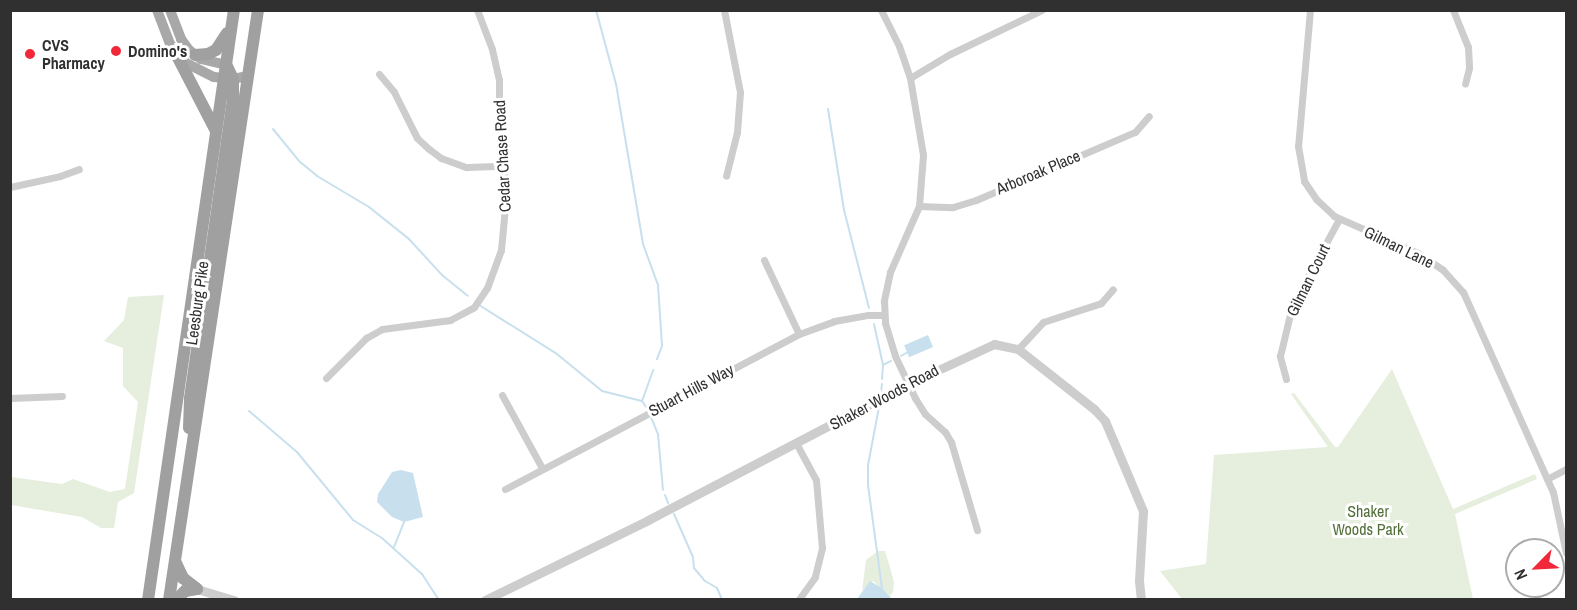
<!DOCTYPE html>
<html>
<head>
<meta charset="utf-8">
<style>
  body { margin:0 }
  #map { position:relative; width:1577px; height:610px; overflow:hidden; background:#fff; font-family:"Archivo Narrow",sans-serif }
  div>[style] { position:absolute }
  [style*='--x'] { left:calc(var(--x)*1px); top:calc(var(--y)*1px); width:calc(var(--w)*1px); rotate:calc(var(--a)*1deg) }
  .green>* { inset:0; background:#e6eedd }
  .water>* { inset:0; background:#c8e0ee; transform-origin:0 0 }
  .stream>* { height:2px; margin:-1px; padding:0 1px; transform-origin:1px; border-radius:1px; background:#c8e0ee }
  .minor>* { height:7px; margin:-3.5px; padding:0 3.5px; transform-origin:3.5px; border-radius:3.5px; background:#cdcdcd }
  .tertiary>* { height:9px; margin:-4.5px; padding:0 4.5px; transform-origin:4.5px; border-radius:4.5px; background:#cdcdcd }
  .primary>* { height:10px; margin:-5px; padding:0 5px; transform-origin:5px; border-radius:5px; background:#a8a8a8 }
  .trunk>* { height:12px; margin:-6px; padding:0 6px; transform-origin:6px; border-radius:6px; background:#a0a0a0 }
  .dots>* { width:16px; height:16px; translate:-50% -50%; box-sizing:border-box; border:3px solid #fff; border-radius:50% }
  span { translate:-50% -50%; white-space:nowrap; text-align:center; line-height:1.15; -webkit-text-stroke:6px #fff; paint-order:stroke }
  .poi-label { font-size:16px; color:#303030; font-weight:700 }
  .left { translate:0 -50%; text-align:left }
  .street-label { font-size:16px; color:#303030 }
  .park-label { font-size:16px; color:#536f3a }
  .frame { position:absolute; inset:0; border:12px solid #303030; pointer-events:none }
  .north { position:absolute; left:1505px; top:538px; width:60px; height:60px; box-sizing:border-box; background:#fff; border:2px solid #acacac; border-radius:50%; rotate:246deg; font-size:16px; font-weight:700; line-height:24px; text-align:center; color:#303030 }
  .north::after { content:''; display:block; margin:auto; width:21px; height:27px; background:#f0283a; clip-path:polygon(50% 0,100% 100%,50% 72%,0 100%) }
</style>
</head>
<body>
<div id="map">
  <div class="green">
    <i style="clip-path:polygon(164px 295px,134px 493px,118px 502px,114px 528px,101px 528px,82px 517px,11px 505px,11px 477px,62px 484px,73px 479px,110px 492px,125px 489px,138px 402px,123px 386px,123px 348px,104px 341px,124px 320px,128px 297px)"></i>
    <i style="clip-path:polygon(1392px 369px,1453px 509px,1535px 474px,1537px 479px,1455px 514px,1473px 599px,1182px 599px,1160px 571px,1206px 564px,1214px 455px,1328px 447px,1291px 394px,1294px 393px,1335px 447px,1338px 447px)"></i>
    <i style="clip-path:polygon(878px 551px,885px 551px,889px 564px,894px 582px,893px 592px,890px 596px,873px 581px,862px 591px,866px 560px)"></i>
  </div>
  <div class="water">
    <i style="left:928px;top:335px;width:13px;height:26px;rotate:67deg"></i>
    <i style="clip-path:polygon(401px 470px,413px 473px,423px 517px,404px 522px,392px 517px,377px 502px,378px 494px,392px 472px)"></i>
    <i style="clip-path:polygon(870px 581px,882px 588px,892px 599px,857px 599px)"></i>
  </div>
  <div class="stream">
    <i style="--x:596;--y:10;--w:77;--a:74.9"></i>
    <i style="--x:616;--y:84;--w:162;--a:80.4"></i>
    <i style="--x:643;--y:244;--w:44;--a:69.9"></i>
    <i style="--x:658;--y:285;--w:61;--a:86.2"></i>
    <i style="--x:662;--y:346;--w:14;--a:111"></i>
    <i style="--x:828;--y:109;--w:102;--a:81"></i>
    <i style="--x:844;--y:210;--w:101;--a:75.7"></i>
    <i style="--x:273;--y:129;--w:43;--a:50.7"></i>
    <i style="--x:300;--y:162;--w:22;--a:39"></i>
    <i style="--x:317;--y:176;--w:61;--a:30.8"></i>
    <i style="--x:369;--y:207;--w:51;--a:38.7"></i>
    <i style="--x:409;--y:239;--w:49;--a:47.5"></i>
    <i style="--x:442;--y:275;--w:33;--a:39"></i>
    <i style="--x:479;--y:305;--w:92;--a:32.1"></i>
    <i style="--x:557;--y:354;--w:58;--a:39.4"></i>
    <i style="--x:602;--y:391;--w:41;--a:14"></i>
    <i style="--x:874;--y:324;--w:42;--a:77.6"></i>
    <i style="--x:883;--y:365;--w:14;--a:94"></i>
    <i style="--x:901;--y:356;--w:8;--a:-30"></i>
    <i style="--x:883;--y:365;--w:9;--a:-27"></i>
    <i style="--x:881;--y:392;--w:8;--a:-83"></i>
    <i style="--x:642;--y:401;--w:33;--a:-70"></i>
    <i style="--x:642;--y:401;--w:7;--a:56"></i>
    <i style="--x:879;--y:407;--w:59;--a:100.7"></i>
    <i style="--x:868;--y:465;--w:20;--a:90"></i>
    <i style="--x:868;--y:485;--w:104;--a:82.3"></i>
    <i style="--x:249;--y:411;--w:63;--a:40.5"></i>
    <i style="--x:297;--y:452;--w:88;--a:50.5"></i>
    <i style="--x:353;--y:520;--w:34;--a:32"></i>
    <i style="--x:382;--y:538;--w:54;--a:42"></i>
    <i style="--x:422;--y:574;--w:31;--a:57"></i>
    <i style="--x:651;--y:417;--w:18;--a:68"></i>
    <i style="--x:658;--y:434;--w:56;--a:84.9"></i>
    <i style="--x:665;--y:495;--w:9;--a:69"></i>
    <i style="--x:674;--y:514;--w:47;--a:66.2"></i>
    <i style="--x:693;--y:557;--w:11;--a:85"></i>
    <i style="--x:694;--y:568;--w:17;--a:50"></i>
    <i style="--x:705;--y:581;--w:14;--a:30"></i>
    <i style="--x:717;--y:588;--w:13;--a:67"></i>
    <i style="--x:394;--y:547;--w:27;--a:-68"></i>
  </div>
  <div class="minor">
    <i style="--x:724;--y:10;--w:84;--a:79"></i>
    <i style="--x:740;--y:92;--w:40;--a:94.3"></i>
    <i style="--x:737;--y:132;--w:45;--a:104"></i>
    <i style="--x:881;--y:10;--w:40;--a:63.4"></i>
    <i style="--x:899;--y:46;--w:34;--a:71"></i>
    <i style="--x:910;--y:78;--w:78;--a:80.4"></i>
    <i style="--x:923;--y:155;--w:51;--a:94.5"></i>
    <i style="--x:919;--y:206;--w:72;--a:113.7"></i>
    <i style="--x:890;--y:272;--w:30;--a:102"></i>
    <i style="--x:884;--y:301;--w:22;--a:87"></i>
    <i style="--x:885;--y:323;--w:34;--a:73"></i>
    <i style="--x:895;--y:356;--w:47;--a:64.5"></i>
    <i style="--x:915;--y:398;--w:19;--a:58"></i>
    <i style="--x:925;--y:414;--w:27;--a:42"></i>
    <i style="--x:945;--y:432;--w:12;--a:59"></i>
    <i style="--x:951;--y:442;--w:92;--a:73.5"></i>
    <i style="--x:1310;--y:10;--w:137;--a:95"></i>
    <i style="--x:1298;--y:146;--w:36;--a:80"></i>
    <i style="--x:1304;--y:181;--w:22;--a:56"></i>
    <i style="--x:1316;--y:199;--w:25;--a:43"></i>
    <i style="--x:1334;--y:216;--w:92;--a:23.8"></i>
    <i style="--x:1418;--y:253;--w:30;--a:34"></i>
    <i style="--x:1443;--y:270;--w:30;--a:48"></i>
    <i style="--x:1463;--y:292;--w:219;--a:65.8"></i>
    <i style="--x:1553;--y:492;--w:62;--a:78"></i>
    <i style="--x:1453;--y:10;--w:40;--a:68"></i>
    <i style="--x:1468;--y:47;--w:21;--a:87"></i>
    <i style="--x:1469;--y:68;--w:16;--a:104"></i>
    <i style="--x:379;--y:74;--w:23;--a:50"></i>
    <i style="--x:394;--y:92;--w:51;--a:63.4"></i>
    <i style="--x:417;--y:138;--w:16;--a:43"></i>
    <i style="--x:429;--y:149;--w:15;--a:37"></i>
    <i style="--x:441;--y:158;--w:27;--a:20"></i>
    <i style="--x:466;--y:167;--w:38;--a:-2"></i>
    <i style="--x:910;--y:78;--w:47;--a:-31"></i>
    <i style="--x:950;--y:54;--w:102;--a:-25.6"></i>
    <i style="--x:10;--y:187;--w:51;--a:-12.4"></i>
    <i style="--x:60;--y:176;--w:20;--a:-20"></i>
    <i style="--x:919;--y:206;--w:34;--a:2"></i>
    <i style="--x:953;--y:207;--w:24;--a:-17"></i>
    <i style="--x:976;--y:200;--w:173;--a:-23.2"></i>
    <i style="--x:1135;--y:132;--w:21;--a:-49"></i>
    <i style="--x:764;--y:260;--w:82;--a:64.7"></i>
    <i style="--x:1018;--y:349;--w:37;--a:-47"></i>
    <i style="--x:1043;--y:322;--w:61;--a:-18.1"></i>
    <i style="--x:1101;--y:303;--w:18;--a:-49"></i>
    <i style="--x:326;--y:378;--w:57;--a:-45"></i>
    <i style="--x:366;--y:338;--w:18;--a:-29"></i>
    <i style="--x:382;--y:329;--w:69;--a:-7.5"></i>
    <i style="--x:450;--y:320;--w:27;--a:-28"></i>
    <i style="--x:474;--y:307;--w:23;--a:-56"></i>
    <i style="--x:487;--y:288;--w:40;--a:-69.8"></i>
    <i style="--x:501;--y:250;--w:54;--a:-84.7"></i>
    <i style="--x:506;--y:196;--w:81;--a:-94.9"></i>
    <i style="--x:499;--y:115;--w:35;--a:-90"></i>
    <i style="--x:499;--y:80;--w:32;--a:-103"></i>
    <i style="--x:492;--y:49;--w:42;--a:-111"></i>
    <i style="--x:1286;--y:379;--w:24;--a:-105"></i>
    <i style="--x:1280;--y:356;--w:51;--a:-76.5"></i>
    <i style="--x:1292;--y:306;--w:99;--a:-61.6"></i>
    <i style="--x:502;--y:395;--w:83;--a:61.3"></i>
    <i style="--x:10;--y:398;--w:52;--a:-2.2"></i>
    <i style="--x:796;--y:443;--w:42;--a:61.6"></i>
    <i style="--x:816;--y:480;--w:68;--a:85"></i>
    <i style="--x:822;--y:548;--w:30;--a:104"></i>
    <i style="--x:815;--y:577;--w:29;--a:126"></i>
    <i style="--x:1547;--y:479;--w:21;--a:-28"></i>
    <i style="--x:505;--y:489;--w:332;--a:-27.8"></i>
    <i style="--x:799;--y:334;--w:37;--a:-20"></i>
    <i style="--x:834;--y:321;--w:35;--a:-10"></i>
    <i style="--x:868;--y:315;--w:16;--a:0"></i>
  </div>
  <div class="tertiary">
    <i style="--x:197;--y:589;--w:39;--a:17"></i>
    <i style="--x:485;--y:600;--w:182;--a:-26.1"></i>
    <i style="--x:648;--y:520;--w:293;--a:-27.6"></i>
    <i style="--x:908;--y:384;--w:95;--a:-24.9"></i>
    <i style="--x:994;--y:344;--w:25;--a:12"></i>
    <i style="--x:1018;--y:349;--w:97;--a:38.3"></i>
    <i style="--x:1094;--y:409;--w:16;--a:47"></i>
    <i style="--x:1105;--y:421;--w:98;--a:67.1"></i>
    <i style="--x:1143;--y:511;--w:70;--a:93.3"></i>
    <i style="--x:1139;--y:581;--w:19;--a:84"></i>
  </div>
  <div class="primary">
    <i style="--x:157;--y:10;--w:36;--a:69"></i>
    <i style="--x:170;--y:44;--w:25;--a:50"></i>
    <i style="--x:186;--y:63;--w:31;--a:27"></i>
    <i style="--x:214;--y:77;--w:19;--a:6"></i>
    <i style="--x:233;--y:79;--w:14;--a:-12"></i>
    <i style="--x:170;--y:10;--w:31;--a:69"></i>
    <i style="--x:181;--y:39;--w:14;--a:54"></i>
    <i style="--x:189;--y:50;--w:15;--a:37"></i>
    <i style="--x:201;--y:59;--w:27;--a:13"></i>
  </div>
  <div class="trunk">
    <i style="--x:175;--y:52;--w:89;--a:62.6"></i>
    <i style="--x:195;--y:55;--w:13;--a:-4"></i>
    <i style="--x:208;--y:54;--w:9;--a:-27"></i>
    <i style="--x:216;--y:50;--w:20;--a:-57"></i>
    <i style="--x:189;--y:428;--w:30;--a:-88"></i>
    <i style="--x:190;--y:398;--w:303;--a:-81.8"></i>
    <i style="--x:233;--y:98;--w:19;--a:-90"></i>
    <i style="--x:233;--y:79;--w:14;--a:-115"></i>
    <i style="--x:176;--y:563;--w:17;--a:65"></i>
    <i style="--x:183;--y:578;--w:18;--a:38"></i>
    <i style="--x:148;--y:600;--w:596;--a:-81.71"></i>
    <i style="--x:169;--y:600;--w:597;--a:-81.42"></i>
    <i style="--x:176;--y:600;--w:13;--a:-45"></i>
    <i style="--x:185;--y:591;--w:12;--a:-9"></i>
  </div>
  <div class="dots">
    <i style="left:116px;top:51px;background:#f0283a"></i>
    <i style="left:30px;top:54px;background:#f0283a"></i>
  </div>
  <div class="poi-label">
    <span class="left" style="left:42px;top:54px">CVS<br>Pharmacy</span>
    <span class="left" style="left:128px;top:51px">Domino's</span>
  </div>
  <div class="street-label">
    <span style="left:502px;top:156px;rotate:-93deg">Cedar Chase Road</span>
    <span style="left:1038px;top:172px;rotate:-23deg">Arboroak Place</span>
    <span style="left:1399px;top:247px;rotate:26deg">Gilman Lane</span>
    <span style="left:1308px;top:280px;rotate:-64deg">Gilman Court</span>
    <span style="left:197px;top:303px;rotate:-82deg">Leesburg Pike</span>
    <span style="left:691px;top:390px;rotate:-28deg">Stuart Hills Way</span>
    <span style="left:884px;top:397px;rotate:-28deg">Shaker Woods Road</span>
  </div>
  <div class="park-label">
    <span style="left:1368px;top:520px">Shaker<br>Woods Park</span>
  </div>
  <div class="frame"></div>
  <div class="north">N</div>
</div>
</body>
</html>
